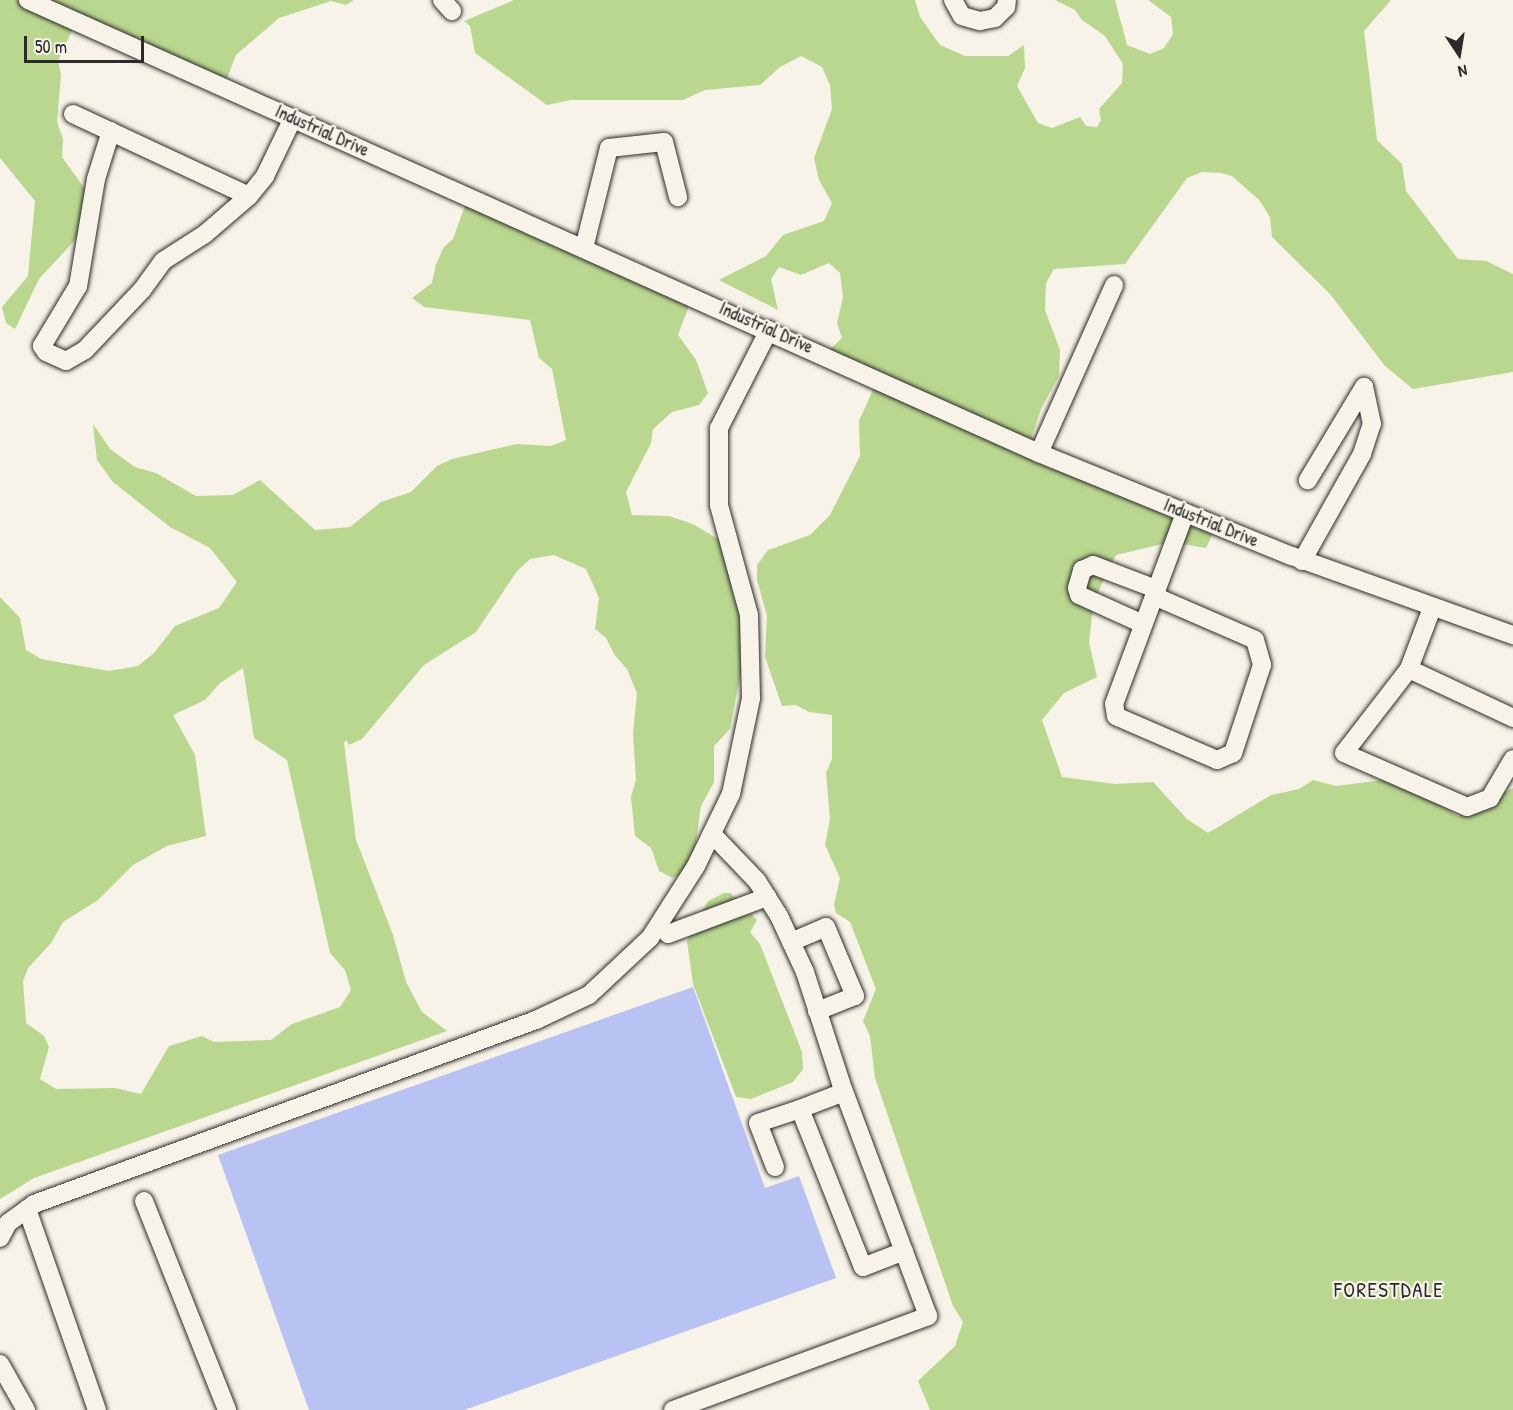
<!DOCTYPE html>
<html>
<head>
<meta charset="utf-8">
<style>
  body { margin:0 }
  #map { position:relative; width:1513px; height:1410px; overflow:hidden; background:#f7f3e8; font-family:"Patrick Hand",sans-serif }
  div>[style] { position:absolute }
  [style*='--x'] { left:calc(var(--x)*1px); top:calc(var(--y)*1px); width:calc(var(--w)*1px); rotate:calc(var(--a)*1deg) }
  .green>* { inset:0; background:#bad78f }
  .building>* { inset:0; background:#b8c2f3 }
  .roads { filter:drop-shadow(0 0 2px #2b2b2b) drop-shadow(0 0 2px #2b2b2b) }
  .minor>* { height:18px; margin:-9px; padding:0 9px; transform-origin:9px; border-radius:9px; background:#f7f3e8 }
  span { translate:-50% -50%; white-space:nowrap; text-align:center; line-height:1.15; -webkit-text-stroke:4.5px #f7f3e8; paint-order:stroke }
  .street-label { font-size:18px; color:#2b2b2b }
  .quarter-label { font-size:21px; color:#2b2b2b; letter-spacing:1.5px }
  .north { position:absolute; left:1429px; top:24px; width:60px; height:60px; -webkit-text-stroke:4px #f7f3e8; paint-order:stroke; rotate:168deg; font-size:16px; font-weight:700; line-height:24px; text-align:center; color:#2b2b2b }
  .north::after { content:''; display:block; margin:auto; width:21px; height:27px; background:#2b2b2b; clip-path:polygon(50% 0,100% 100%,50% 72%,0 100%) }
  .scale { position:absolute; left:24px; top:36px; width:120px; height:27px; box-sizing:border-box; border:3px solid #2b2b2b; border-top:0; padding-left:8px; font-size:18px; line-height:21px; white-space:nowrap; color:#2b2b2b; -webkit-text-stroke:4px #f7f3e8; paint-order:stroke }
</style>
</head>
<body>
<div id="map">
  <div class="green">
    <i style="clip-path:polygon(0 0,354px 0,346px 5px,331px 1px,279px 18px,236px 55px,224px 86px,76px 22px,58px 61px,61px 75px,57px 122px,63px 139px,62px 157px,88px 193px,90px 215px,76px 239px,39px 279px,15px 329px,6px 323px,2px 307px,28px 276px,35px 201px,0 158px)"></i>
    <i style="clip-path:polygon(514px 0,915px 0,920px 17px,940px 45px,965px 56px,1008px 56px,1024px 45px,1025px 68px,1017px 86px,1038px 123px,1052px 128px,1080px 117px,1086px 126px,1097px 127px,1101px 120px,1099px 109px,1122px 83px,1123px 64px,1105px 36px,1082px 20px,1075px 10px,1055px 0,1115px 0,1127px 45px,1150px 54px,1164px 48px,1173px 34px,1171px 17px,1148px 0,1391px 0,1364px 31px,1377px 140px,1402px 164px,1406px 191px,1458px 259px,1486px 261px,1513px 274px,1513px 372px,1413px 389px,1385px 366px,1330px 294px,1272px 237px,1270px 217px,1260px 201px,1232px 176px,1221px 173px,1202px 172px,1187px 178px,1125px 264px,1054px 269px,1046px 283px,1045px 310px,1060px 350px,1059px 376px,1041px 409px,1029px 445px,1216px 527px,1206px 548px,1171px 542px,1116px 555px,1094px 600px,1089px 642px,1097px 677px,1064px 693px,1042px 720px,1062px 777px,1115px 784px,1153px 782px,1187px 819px,1208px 833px,1271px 795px,1299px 789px,1313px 780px,1336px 786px,1399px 778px,1458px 816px,1513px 788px,1513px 1410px,930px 1410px,918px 1381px,955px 1346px,963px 1322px,953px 1306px,875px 1078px,870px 1036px,863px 1021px,876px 989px,850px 922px,836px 913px,834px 905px,840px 878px,825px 845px,830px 819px,826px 773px,832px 759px,832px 715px,809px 712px,796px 705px,782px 706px,765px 657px,767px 616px,757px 580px,757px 565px,768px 550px,810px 535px,830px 515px,860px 456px,859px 421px,876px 383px,823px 356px,842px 338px,837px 323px,843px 297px,840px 273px,829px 263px,801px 275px,779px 267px,771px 279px,778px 310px,719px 280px,766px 256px,783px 235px,824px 221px,832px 203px,819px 180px,814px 158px,832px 109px,830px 85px,822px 67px,801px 56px,780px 67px,760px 85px,705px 90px,683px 100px,571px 100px,547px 105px,475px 53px,470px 26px,464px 21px)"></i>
    <i style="clip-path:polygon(evenodd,467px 200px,690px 303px,678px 335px,696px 360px,708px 393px,699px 405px,672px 412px,653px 429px,651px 443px,626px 492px,632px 515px,669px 516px,693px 524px,721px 541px,741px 590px,744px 656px,730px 729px,714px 746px,714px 782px,701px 806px,695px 848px,681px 874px,673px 878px,659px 871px,651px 848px,635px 836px,631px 797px,636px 780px,633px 733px,637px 693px,627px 669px,614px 654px,606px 638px,595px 629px,599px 598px,586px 569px,554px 555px,530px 559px,517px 571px,476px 632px,424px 665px,362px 739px,349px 745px,346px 740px,344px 743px,356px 840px,393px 935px,406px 982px,422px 1012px,447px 1031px,34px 1178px,0 1199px,0 597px,20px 618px,26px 650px,41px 659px,109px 671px,138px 666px,154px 653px,175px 626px,219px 608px,237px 582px,210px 548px,170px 527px,113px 482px,97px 460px,93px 424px,110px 449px,135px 467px,156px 473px,196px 496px,233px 495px,260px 480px,315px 530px,350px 527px,381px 502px,411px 492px,437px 466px,452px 459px,517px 444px,551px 446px,566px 440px,552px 369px,539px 358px,530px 320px,424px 307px,412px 298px,432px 283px,436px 264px,444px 247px,453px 239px,467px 200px,243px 668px,254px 738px,287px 760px,330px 953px,345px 970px,351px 990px,340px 1007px,292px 1024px,271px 1040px,214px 1042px,202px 1036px,169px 1046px,141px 1094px,115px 1088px,56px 1089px,40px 1079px,49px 1047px,44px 1036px,26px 1023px,23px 981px,28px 968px,51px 943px,63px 922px,98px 900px,133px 865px,167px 846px,206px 836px,195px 755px,173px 715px,205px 700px,220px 683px,243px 668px)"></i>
    <i style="clip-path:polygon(724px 893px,730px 893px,757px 920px,750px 932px,760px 944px,802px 1052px,803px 1069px,793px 1082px,751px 1099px,736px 1097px,693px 984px,687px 941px,708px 901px)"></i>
  </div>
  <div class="building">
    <i style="clip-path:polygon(693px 987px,765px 1188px,799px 1176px,836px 1278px,464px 1410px,309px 1410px,218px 1155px)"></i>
  </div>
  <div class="roads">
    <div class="minor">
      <i style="--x:28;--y:0;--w:1108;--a:24.14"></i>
      <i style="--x:1039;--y:453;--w:273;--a:22.2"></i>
      <i style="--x:1292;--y:556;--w:235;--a:19.7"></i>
      <i style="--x:442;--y:0;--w:15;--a:48"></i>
      <i style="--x:953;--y:0;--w:18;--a:61"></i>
      <i style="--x:962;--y:16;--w:19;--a:16"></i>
      <i style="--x:980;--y:21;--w:15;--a:-11"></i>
      <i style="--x:995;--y:18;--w:16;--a:-45"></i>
      <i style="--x:1006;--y:7;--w:7;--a:-82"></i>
      <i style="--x:73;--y:114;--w:194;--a:25"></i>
      <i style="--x:111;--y:131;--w:50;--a:107.4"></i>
      <i style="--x:96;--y:179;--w:109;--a:99.5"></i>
      <i style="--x:78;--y:286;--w:70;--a:121"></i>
      <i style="--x:42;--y:346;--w:7;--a:56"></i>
      <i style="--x:46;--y:352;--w:22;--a:24"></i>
      <i style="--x:66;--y:361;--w:22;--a:-30"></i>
      <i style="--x:85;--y:350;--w:83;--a:-46.5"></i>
      <i style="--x:142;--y:290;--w:36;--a:-54"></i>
      <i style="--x:163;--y:261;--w:50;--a:-32.7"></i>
      <i style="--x:205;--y:234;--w:58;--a:-40.8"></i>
      <i style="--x:249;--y:196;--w:26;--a:-51"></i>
      <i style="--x:265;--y:176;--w:64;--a:-64.2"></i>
      <i style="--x:584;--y:248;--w:103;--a:-76"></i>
      <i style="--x:609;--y:148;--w:55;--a:-6.2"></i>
      <i style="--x:664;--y:142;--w:57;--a:75.7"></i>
      <i style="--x:1039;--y:453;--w:184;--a:-65.9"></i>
      <i style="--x:1302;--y:561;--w:123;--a:-60.7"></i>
      <i style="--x:1362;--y:454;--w:32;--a:-72"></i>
      <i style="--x:1372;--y:424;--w:38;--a:-102"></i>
      <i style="--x:1364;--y:387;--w:109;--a:121.1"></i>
      <i style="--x:1154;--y:596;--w:110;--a:23.5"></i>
      <i style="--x:1255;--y:640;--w:26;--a:74"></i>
      <i style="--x:1262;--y:665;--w:93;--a:108.2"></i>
      <i style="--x:1233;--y:753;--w:17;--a:156"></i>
      <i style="--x:1217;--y:760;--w:110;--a:-156.5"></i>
      <i style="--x:1116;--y:716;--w:12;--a:-99"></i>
      <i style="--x:1114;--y:704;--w:204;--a:-69.6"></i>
      <i style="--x:1432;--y:608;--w:65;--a:110.7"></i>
      <i style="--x:1409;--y:669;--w:106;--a:127.7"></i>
      <i style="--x:1344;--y:753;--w:134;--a:23.7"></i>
      <i style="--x:1467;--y:807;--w:25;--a:-21"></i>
      <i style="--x:1490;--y:798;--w:45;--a:-59.5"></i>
      <i style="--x:1143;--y:624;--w:70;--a:-155.6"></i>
      <i style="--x:1079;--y:595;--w:7;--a:-106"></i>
      <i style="--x:1077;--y:588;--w:19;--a:-74"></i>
      <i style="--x:1082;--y:570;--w:12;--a:-24"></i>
      <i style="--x:1093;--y:565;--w:67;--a:20.9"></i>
      <i style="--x:1409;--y:669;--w:115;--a:25.2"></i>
      <i style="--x:668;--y:934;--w:106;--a:-20.5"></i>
      <i style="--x:791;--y:942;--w:38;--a:-23"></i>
      <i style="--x:826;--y:927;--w:75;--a:67.2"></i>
      <i style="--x:855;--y:996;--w:41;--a:158.5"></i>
      <i style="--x:844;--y:1092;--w:47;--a:158.9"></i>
      <i style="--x:800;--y:1109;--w:170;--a:68.3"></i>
      <i style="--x:863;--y:1267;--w:44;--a:-21.3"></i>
      <i style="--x:775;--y:1167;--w:47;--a:-111.1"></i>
      <i style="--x:758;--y:1123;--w:44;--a:-18.4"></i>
      <i style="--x:144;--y:1201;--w:225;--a:68.3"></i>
      <i style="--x:27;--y:1209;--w:213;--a:70.8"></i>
      <i style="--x:0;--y:1238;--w:17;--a:-62"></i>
      <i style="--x:8;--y:1223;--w:32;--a:-36"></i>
      <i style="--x:34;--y:1204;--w:535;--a:-20.13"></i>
      <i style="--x:536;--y:1020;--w:59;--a:-25.3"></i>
      <i style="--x:589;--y:995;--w:83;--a:-43.1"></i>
      <i style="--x:650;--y:938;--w:85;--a:-57.4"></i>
      <i style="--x:696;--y:866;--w:80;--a:-64.1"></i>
      <i style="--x:731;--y:794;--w:98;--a:-78.2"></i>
      <i style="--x:751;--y:698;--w:83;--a:-91.4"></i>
      <i style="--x:749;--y:615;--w:114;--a:-105.3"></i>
      <i style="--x:719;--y:505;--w:77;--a:-90"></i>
      <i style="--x:719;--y:428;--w:110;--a:-63"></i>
      <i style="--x:0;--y:1364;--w:53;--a:60.5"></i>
      <i style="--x:673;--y:1410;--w:272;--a:-20.2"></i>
      <i style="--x:928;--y:1316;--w:249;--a:-110.5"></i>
      <i style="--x:841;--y:1083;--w:117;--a:-108"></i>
      <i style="--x:805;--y:972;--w:62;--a:-114.9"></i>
      <i style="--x:779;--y:916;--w:41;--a:-122.2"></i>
      <i style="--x:757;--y:881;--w:65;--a:-133.8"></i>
    </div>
  </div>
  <div class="street-label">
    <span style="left:322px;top:131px;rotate:24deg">Industrial Drive</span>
    <span style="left:766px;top:328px;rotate:24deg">Industrial Drive</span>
    <span style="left:1211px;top:523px;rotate:22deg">Industrial Drive</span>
  </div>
  <div class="quarter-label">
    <span style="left:1389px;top:1290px">FORESTDALE</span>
  </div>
  <div class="north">N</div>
  <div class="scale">50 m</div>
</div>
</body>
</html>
